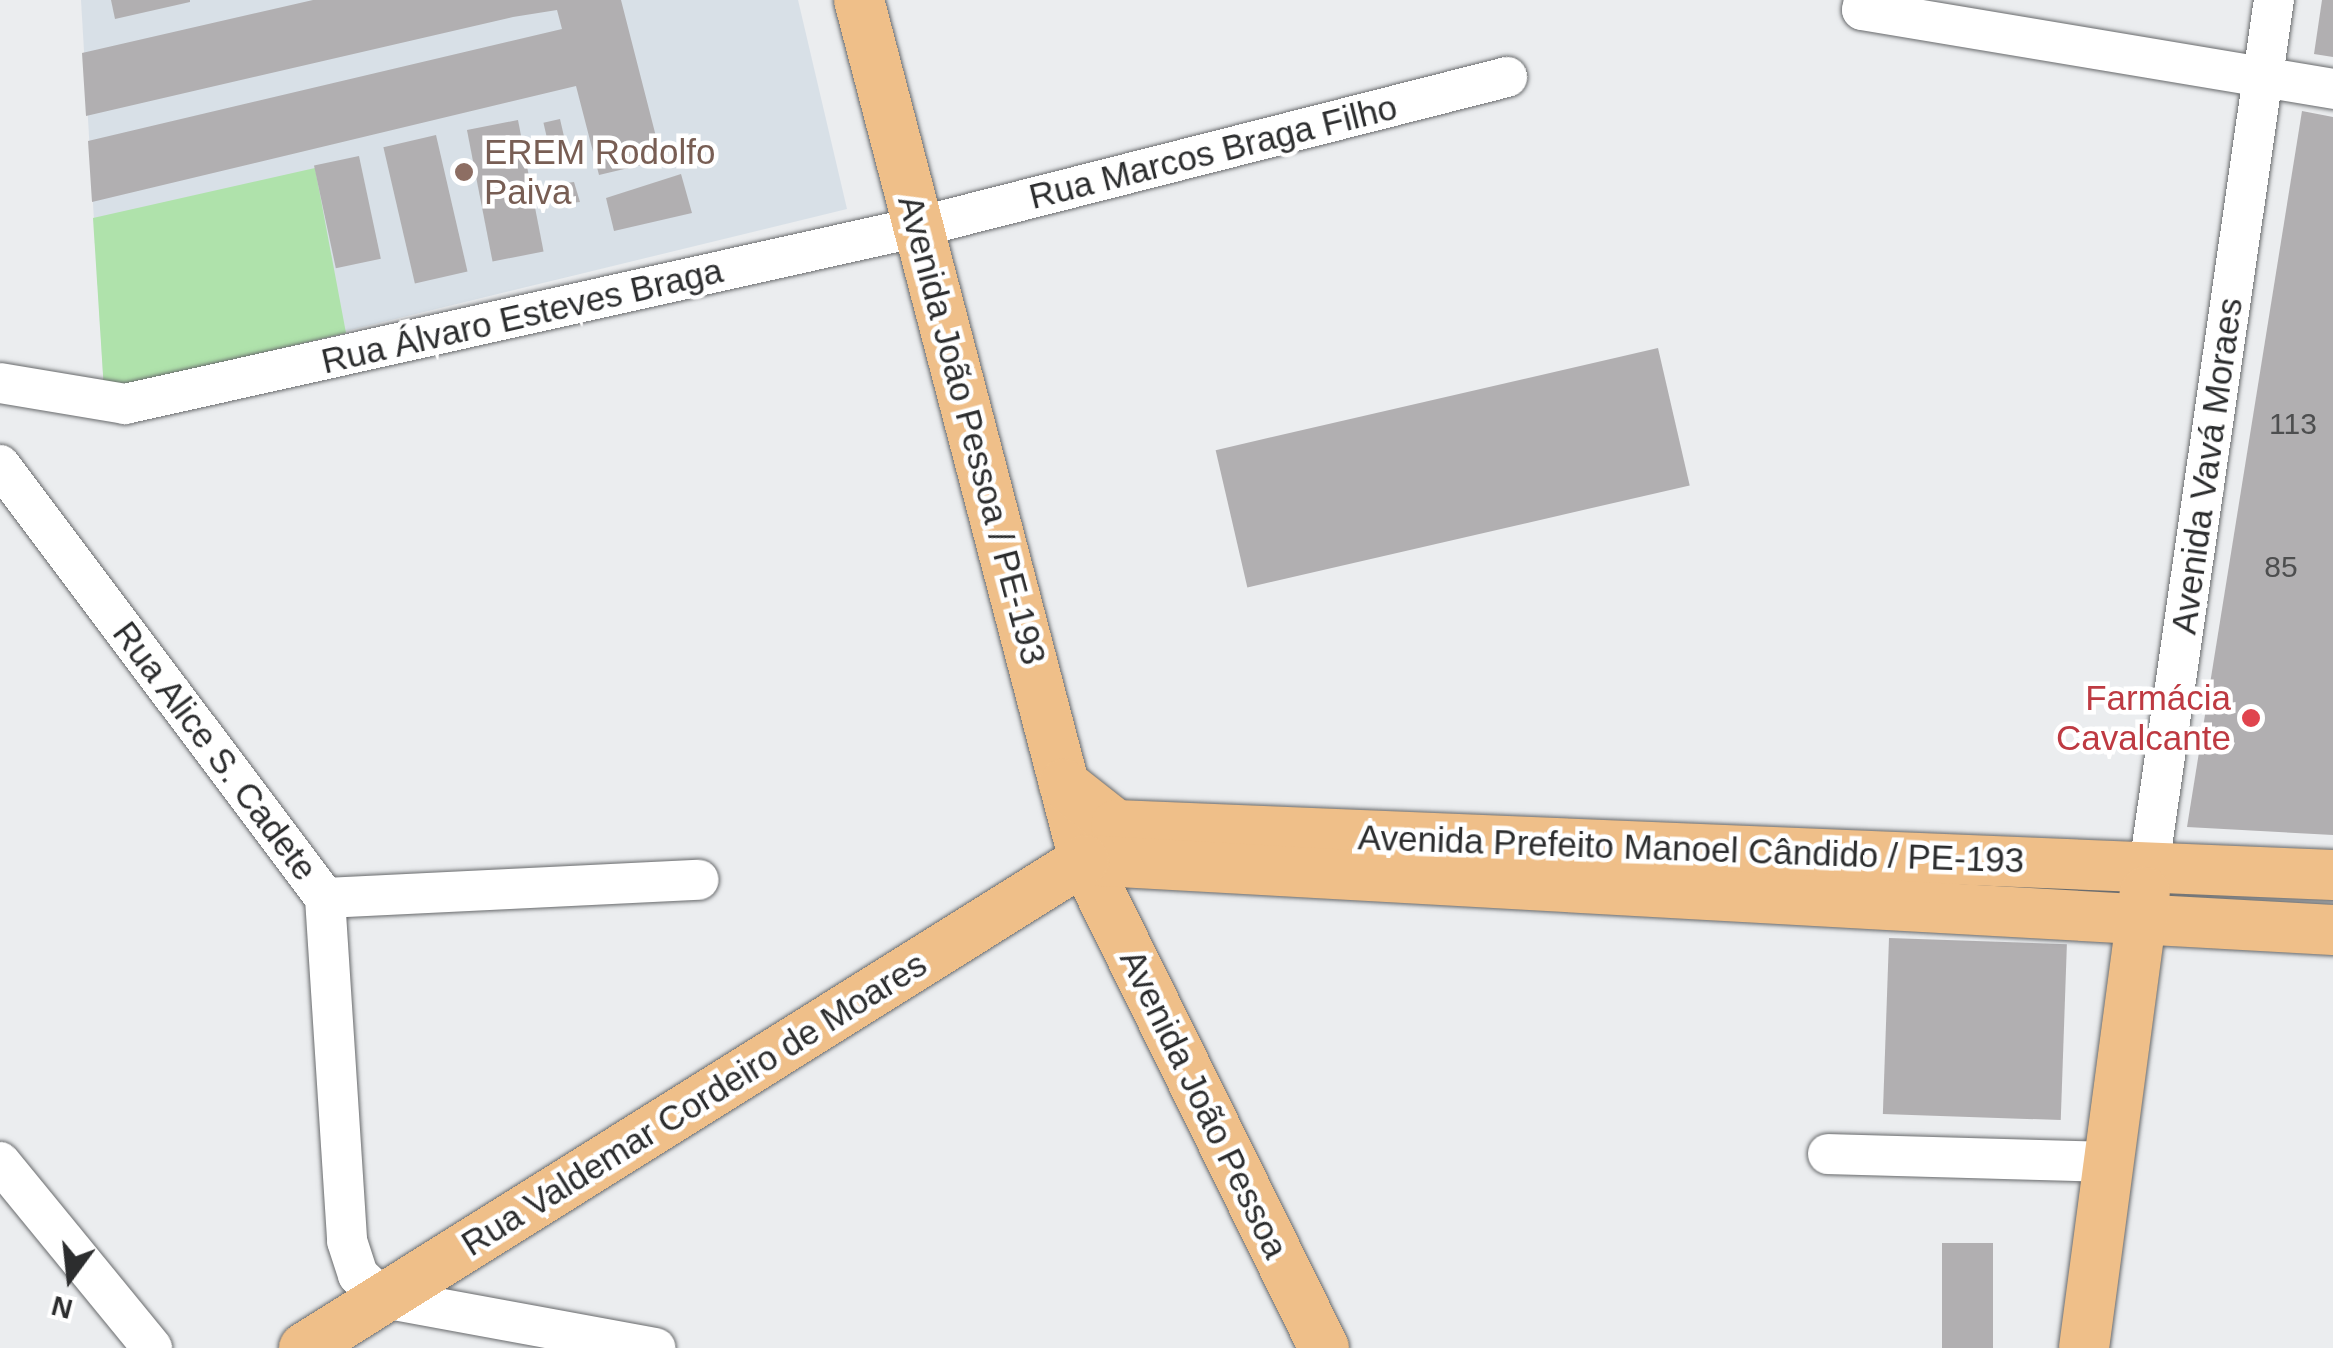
<!DOCTYPE html>
<html>
<head>
<meta charset="utf-8">
<style>
  body { margin:0 }
  #map { position:relative; width:2333px; height:1348px; overflow:hidden; background:#ebedef; font-family:Helvetica,sans-serif }
  div>[style] { position:absolute }
  [style*='--x'] { left:calc(var(--x)*1px); top:calc(var(--y)*1px); width:calc(var(--w)*1px); rotate:calc(var(--a)*1deg) }
  .built>* { inset:0; background:#d8e0e7 }
  .green>* { inset:0; background:#afe2ab }
  .building>* { inset:0; background:#b1afb1; transform-origin:0 0 }
  .roads { filter:drop-shadow(0 0 2px #686a6c) drop-shadow(0 0 2px #686a6c) }
  .minor>* { height:40px; margin:-20px; padding:0 20px; transform-origin:20px; border-radius:20px; background:#fff }
  .major>* { height:50px; margin:-25px; padding:0 25px; transform-origin:25px; border-radius:25px; background:#efbf89 }
  .dots>* { width:28px; height:28px; translate:-50% -50%; box-sizing:border-box; border:5px solid #fff; border-radius:50% }
  span { translate:-50% -50%; white-space:nowrap; text-align:center; line-height:1.15; -webkit-text-stroke:9px #fff; paint-order:stroke }
  .number-label { font-size:30px; color:#4d4e4f }
  .number-label span { -webkit-text-stroke-width:0 }
  .education-label { font-size:35px; color:#785e54 }
  .left { translate:0 -50%; text-align:left }
  .street-label { font-size:35px; color:#2c2d2e }
  .health-label { font-size:35px; color:#be3a42 }
  .right { translate:-100% -50%; text-align:right }
  .north { position:absolute; left:20px; top:1228px; width:100px; height:100px; -webkit-text-stroke:8px #fff; paint-order:stroke; rotate:195deg; font-size:28px; font-weight:700; line-height:40px; text-align:center; color:#2c2d2e }
  .north::after { content:''; display:block; margin:auto; width:35px; height:45px; background:#2c2d2e; clip-path:polygon(50% 0,100% 100%,50% 72%,0 100%) }
</style>
</head>
<body>
<div id="map">
  <div class="built">
    <i style="clip-path:polygon(81px 0,798px 0,847px 209px,104px 390px)"></i>
  </div>
  <div class="green">
    <i style="clip-path:polygon(315px 168px,346px 333px,104px 390px,93px 218px)"></i>
  </div>
  <div class="building">
    <i style="clip-path:polygon(111px 0,190px 0,190px 2px,115px 19px)"></i>
    <i style="clip-path:polygon(313px 0,621px 0,662px 160px,599px 175px,576px 86px,92px 202px,88px 141px,562px 29px,557px 10px,513px 17px,86px 116px,82px 53px)"></i>
    <i style="clip-path:polygon(2322px 0,2333px 0,2333px 57px,2314px 54px)"></i>
    <i style="clip-path:polygon(2302px 111px,2333px 117px,2333px 835px,2187px 827px)"></i>
    <i style="left:560px;top:119px;width:22px;height:17px;rotate:77deg"></i>
    <i style="left:518px;top:120px;width:134px;height:52px;rotate:79deg"></i>
    <i style="left:436px;top:135px;width:140px;height:54px;rotate:77deg"></i>
    <i style="left:359px;top:156px;width:105px;height:46px;rotate:78deg"></i>
    <i style="clip-path:polygon(681px 174px,692px 213px,614px 231px,606px 198px)"></i>
    <i style="clip-path:polygon(574px 182px,580px 202px,560px 204px,557px 184px)"></i>
    <i style="left:1658px;top:348px;width:141px;height:454px;rotate:77deg"></i>
    <i style="left:1889px;top:938px;width:178px;height:176px;rotate:2deg"></i>
    <i style="left:1942px;top:1243px;width:51px;height:105px"></i>
  </div>
  <div class="roads">
    <div class="minor">
      <i style="--x:1864;--y:0;--w:10;--a:101"></i>
      <i style="--x:1862;--y:10;--w:478;--a:9.5"></i>
      <i style="--x:0;--y:383;--w:127;--a:9.5"></i>
      <i style="--x:125;--y:404;--w:813;--a:-12.58"></i>
      <i style="--x:918;--y:227;--w:608;--a:-14.29"></i>
      <i style="--x:0;--y:465;--w:541;--a:53.11"></i>
      <i style="--x:325;--y:898;--w:344;--a:86.3"></i>
      <i style="--x:347;--y:1241;--w:36;--a:72"></i>
      <i style="--x:358;--y:1275;--w:34;--a:43"></i>
      <i style="--x:383;--y:1298;--w:277;--a:10.4"></i>
      <i style="--x:2149;--y:867;--w:876;--a:-81.8"></i>
      <i style="--x:325;--y:898;--w:374;--a:-2.8"></i>
      <i style="--x:1828;--y:1154;--w:281;--a:1.6"></i>
      <i style="--x:0;--y:1162;--w:240;--a:50.7"></i>
    </div>
    <div class="major">
      <i style="--x:859;--y:0;--w:889;--a:75.34"></i>
      <i style="--x:1084;--y:860;--w:544;--a:63.81"></i>
      <i style="--x:1064;--y:784;--w:66;--a:38.3"></i>
      <i style="--x:1116;--y:825;--w:1218;--a:2.35"></i>
      <i style="--x:1084;--y:860;--w:1251;--a:3.21"></i>
      <i style="--x:304;--y:1348;--w:920;--a:-32.03"></i>
      <i style="--x:2084;--y:1348;--w:460;--a:-82.4"></i>
    </div>
  </div>
  <div class="dots">
    <i style="left:464px;top:172px;background:#8d6e63"></i>
    <i style="left:2251px;top:718px;background:#e0444e"></i>
  </div>
  <div class="number-label">
    <span style="left:2293px;top:424px">113</span>
    <span style="left:2281px;top:567px">85</span>
  </div>
  <div class="education-label">
    <span class="left" style="left:484px;top:172px">EREM Rodolfo<br>Paiva</span>
  </div>
  <div class="street-label">
    <span style="left:1213px;top:152px;rotate:-14deg">Rua Marcos Braga Filho</span>
    <span style="left:522px;top:316px;rotate:-13deg">Rua Álvaro Esteves Braga</span>
    <span style="left:972px;top:430px;rotate:75deg">Avenida João Pessoa / PE-193</span>
    <span style="left:2207px;top:466px;rotate:-82deg">Avenida Vavá Moraes</span>
    <span style="left:215px;top:751px;rotate:53deg">Rua Alice S. Cadete</span>
    <span style="left:1691px;top:849px;rotate:2deg">Avenida Prefeito Manoel Cândido / PE-193</span>
    <span style="left:694px;top:1104px;rotate:-32deg">Rua Valdemar Cordeiro de Moares</span>
    <span style="left:1204px;top:1104px;rotate:64deg">Avenida João Pessoa</span>
  </div>
  <div class="health-label">
    <span class="right" style="left:2231px;top:718px">Farmácia<br>Cavalcante</span>
  </div>
  <div class="north">N</div>
</div>
</body>
</html>
